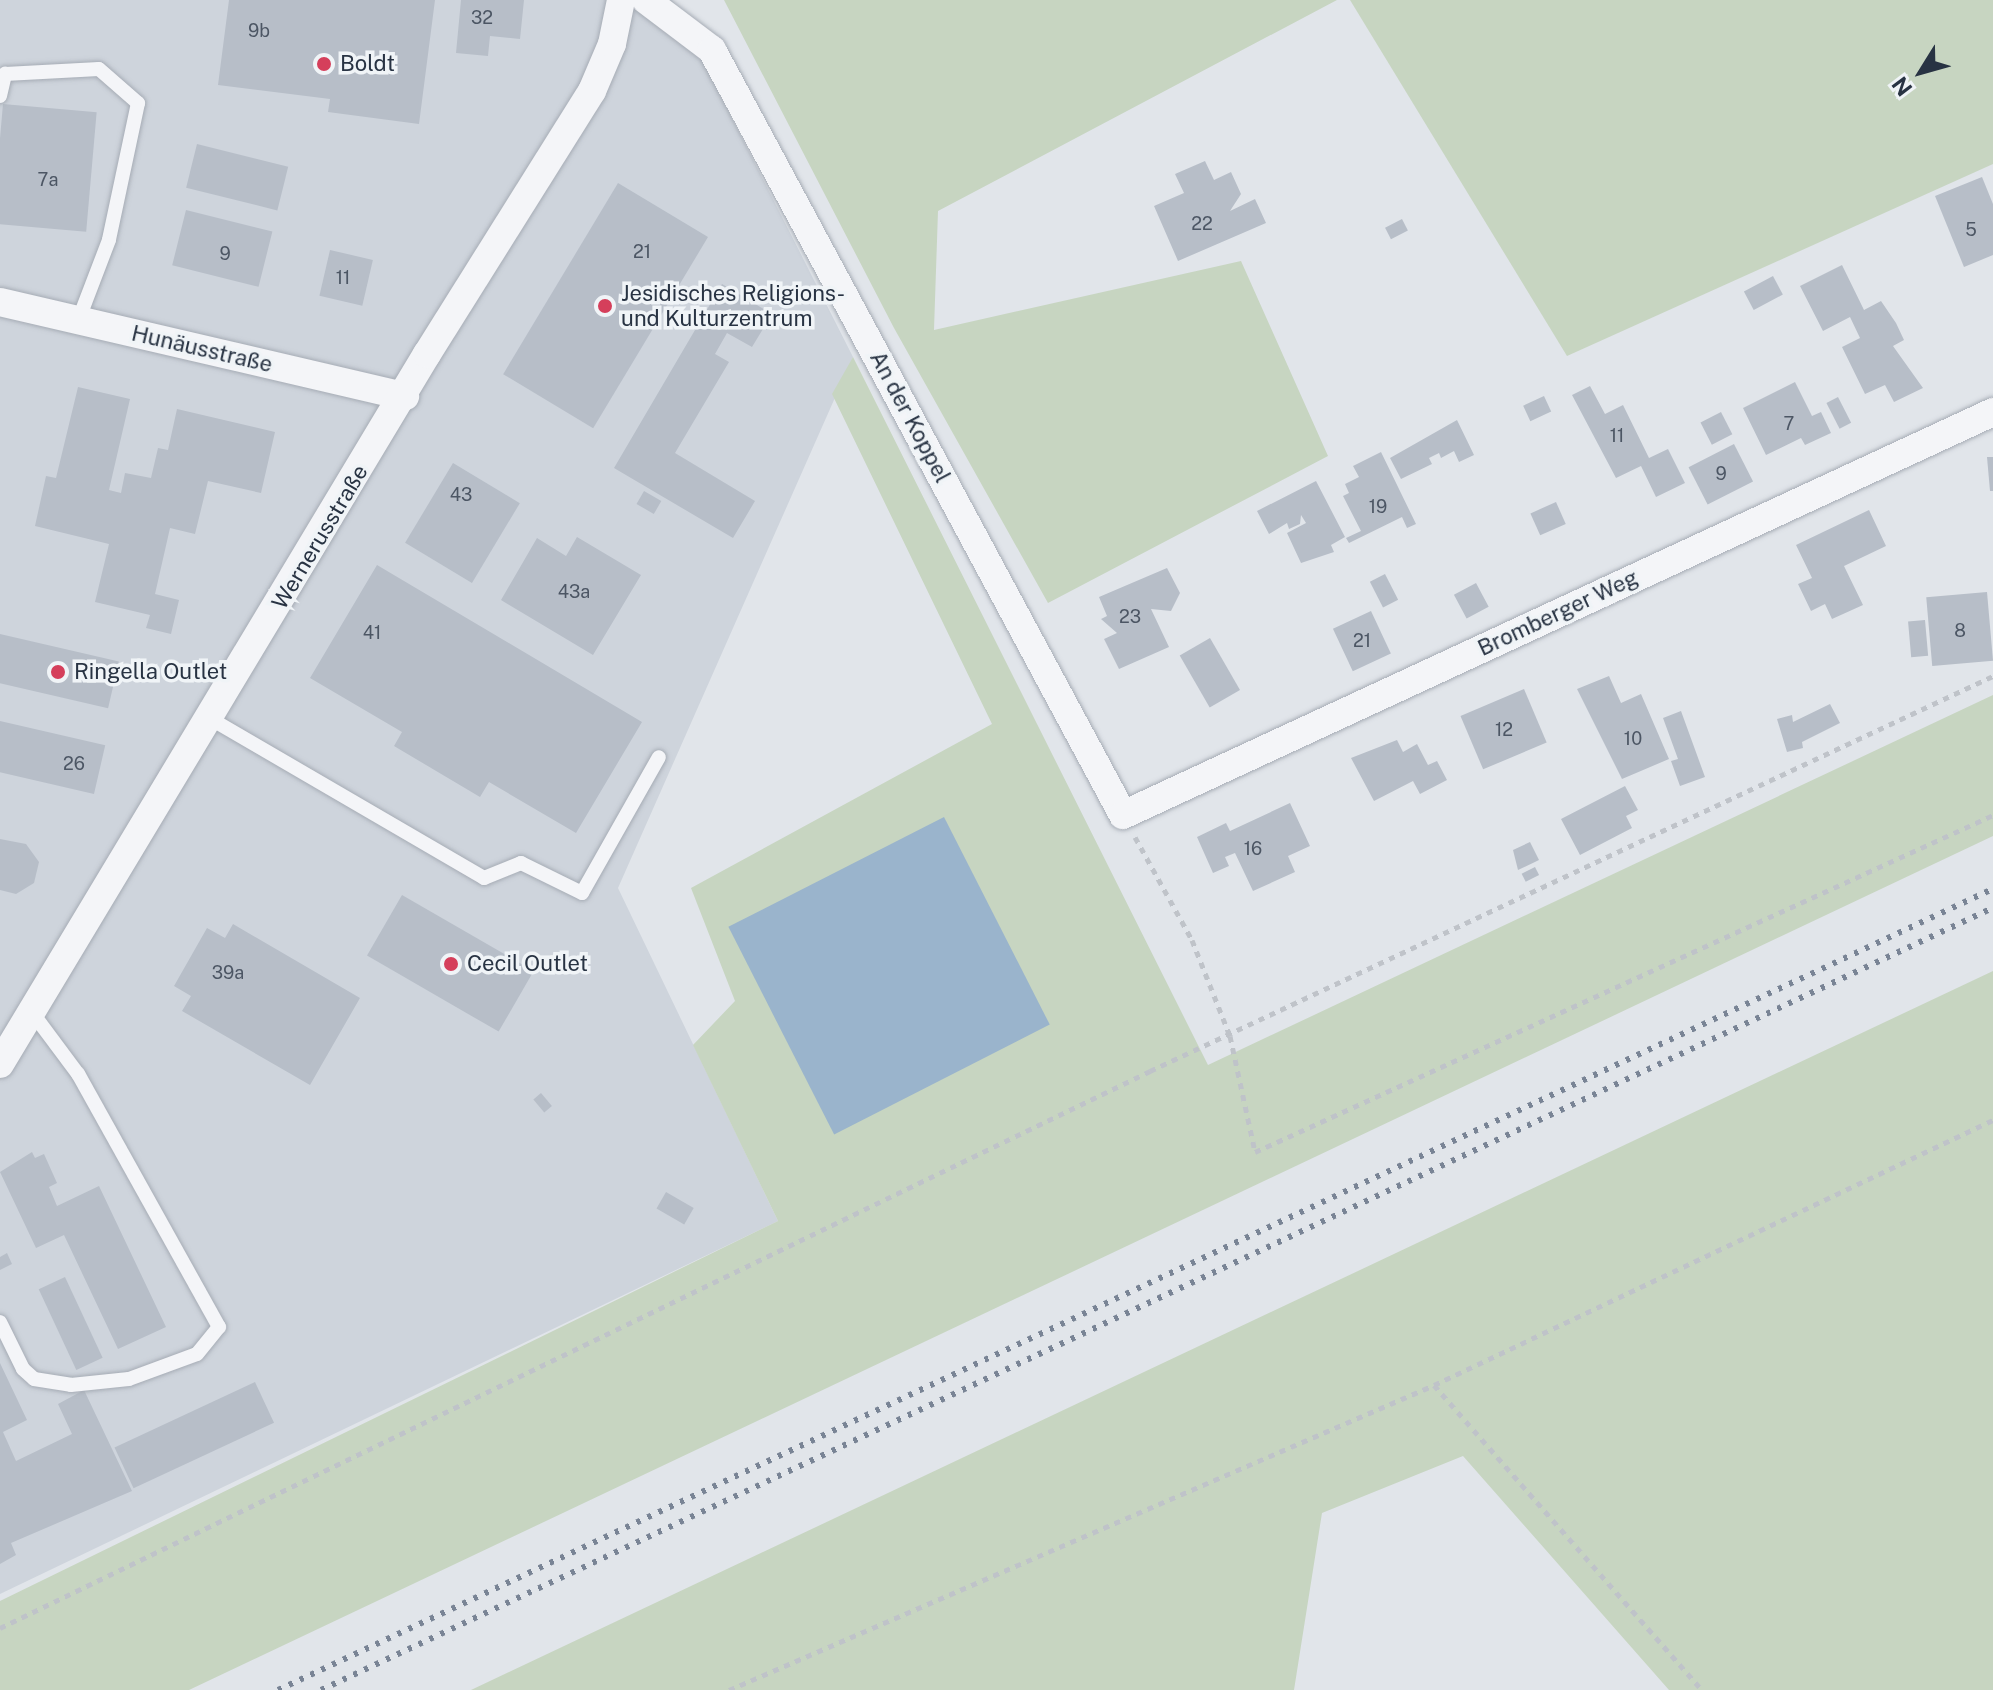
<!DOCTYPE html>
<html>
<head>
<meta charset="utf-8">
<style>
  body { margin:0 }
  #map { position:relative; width:1993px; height:1690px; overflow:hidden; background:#e1e5ea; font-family:"Public Sans",sans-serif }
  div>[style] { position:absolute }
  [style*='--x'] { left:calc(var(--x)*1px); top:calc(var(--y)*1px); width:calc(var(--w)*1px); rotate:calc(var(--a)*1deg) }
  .built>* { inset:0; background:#ced4dc }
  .green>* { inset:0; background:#c7d5c1 }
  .water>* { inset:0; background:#9ab4cc; transform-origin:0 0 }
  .building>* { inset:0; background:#b7bec8; transform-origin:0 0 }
  .path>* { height:5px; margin-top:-2.5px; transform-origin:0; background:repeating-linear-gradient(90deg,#bfc3c9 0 6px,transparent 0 12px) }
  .roads { filter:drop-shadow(0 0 2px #a6acb5) drop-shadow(0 0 2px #a6acb5) }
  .lane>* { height:14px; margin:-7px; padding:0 7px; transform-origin:7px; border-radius:7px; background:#f4f5f8 }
  .street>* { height:28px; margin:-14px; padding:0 14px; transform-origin:14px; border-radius:14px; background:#f4f5f8 }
  .rail>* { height:6px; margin-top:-3px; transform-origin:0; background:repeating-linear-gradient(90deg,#798495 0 4px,transparent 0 12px) }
  .dots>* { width:22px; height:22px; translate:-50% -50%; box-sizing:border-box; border:4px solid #f0f4f7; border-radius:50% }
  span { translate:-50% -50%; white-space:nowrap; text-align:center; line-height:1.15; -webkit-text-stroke:7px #f0f4f7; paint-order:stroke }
  .number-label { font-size:18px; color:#4c5664 }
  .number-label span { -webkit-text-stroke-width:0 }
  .poi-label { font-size:22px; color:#283343 }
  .left { translate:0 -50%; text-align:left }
  .street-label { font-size:22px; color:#283343 }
  .north { position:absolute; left:1881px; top:32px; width:80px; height:80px; -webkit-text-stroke:6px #f0f4f7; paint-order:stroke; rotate:233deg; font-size:22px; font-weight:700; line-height:32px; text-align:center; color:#283343 }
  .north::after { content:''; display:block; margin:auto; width:28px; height:36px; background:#283343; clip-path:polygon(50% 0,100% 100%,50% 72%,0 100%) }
</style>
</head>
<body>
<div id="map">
  <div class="built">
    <i style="clip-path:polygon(0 0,672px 0,853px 357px,618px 888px,778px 1221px,0 1594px)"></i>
  </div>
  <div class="green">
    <i style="clip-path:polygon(724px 0,1337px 0,938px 211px,934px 330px,1241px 261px,1328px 456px,1048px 603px,894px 328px)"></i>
    <i style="clip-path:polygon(1350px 0,1993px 0,1993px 164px,1567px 356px)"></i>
    <i style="clip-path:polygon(853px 357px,1208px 1065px,1993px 695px,1993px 836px,189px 1690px,0 1690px,0 1601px,778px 1221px,693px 1045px,735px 1001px,691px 888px,992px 724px,832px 394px)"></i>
    <i style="clip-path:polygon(1993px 971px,1993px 1690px,1669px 1690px,1463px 1456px,1322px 1513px,1294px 1690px,471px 1690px)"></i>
  </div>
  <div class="water">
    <i style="left:944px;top:817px;width:233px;height:242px;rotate:63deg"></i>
  </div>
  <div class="building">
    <i style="clip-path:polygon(229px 0,435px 0,419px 124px,328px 112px,330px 99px,218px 85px)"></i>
    <i style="clip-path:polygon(461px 0,524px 0,520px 39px,490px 36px,488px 56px,456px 53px)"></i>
    <i style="left:3px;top:104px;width:94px;height:120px;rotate:5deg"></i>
    <i style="left:197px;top:144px;width:94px;height:45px;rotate:14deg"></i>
    <i style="clip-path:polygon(1205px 161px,1214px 180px,1231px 172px,1241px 194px,1230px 211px,1255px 199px,1266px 223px,1178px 261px,1154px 206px,1184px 193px,1175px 174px)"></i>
    <i style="clip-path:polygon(1982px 177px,1993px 204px,1993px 255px,1964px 267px,1935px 196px)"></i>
    <i style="left:618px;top:183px;width:105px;height:223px;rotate:31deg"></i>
    <i style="left:186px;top:210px;width:89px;height:57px;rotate:14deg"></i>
    <i style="left:1402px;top:219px;width:13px;height:19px;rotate:63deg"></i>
    <i style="left:330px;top:250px;width:44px;height:47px;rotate:13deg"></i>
    <i style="clip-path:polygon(1842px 265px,1864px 310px,1881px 301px,1896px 323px,1904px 340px,1893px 346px,1923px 388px,1894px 402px,1885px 385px,1865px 394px,1842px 347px,1860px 338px,1850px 317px,1823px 331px,1800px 286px)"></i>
    <i style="left:1773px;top:276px;width:21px;height:33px;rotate:62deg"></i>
    <i style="clip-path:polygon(722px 284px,772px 314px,752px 347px,727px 333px,715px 354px,729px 362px,675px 453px,755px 501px,733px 538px,614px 468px)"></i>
    <i style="clip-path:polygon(1795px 382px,1812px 416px,1821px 412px,1831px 433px,1805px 445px,1801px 438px,1766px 455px,1743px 408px)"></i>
    <i style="clip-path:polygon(1590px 386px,1605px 414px,1623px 405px,1649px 458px,1668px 449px,1685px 483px,1656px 497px,1641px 466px,1616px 478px,1572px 395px)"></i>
    <i style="clip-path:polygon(78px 387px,130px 399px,109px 490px,121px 493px,125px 473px,151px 478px,158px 448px,168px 450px,177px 409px,275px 432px,261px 493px,208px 481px,195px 534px,170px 528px,155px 594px,179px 600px,171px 634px,146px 628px,150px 615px,95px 602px,109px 544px,35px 526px,46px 476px,56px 478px)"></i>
    <i style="left:1544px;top:396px;width:17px;height:23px;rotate:65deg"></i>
    <i style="left:1838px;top:397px;width:29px;height:13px;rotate:63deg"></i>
    <i style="left:1721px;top:412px;width:25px;height:23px;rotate:63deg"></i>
    <i style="clip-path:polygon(1457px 420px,1474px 455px,1459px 462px,1454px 451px,1441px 458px,1439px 453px,1429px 458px,1432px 464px,1401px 479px,1390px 458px)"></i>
    <i style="left:1734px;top:444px;width:42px;height:51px;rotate:63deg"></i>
    <i style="clip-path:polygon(1381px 452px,1416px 524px,1407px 528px,1402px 517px,1349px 543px,1346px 538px,1361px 531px,1343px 496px,1349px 493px,1345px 484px,1359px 477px,1353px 466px)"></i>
    <i style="clip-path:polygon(1987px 457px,1993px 457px,1993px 491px,1990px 491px)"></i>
    <i style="left:453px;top:463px;width:78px;height:93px;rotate:31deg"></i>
    <i style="clip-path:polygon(1316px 481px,1345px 537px,1331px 545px,1334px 552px,1301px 563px,1287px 533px,1306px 523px,1301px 515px,1300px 524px,1289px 529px,1287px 523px,1269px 534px,1257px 511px)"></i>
    <i style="left:644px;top:491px;width:20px;height:15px;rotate:30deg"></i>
    <i style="left:1556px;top:502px;width:24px;height:28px;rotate:66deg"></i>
    <i style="clip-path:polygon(1869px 510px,1886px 546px,1844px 566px,1863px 605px,1832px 619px,1825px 604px,1811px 611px,1798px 584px,1812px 578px,1796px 545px)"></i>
    <i style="clip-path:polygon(577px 537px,641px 575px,593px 655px,501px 600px,537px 538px,566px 556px)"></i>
    <i style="clip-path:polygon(377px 565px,642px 722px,576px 833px,489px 782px,480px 797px,394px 746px,402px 732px,310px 678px)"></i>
    <i style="clip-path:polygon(1167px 568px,1180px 593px,1171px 611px,1151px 609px,1169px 647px,1119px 669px,1104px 639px,1117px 633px,1101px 619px,1107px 616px,1099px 597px)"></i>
    <i style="left:1385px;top:574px;width:29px;height:17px;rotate:63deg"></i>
    <i style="left:1476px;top:583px;width:27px;height:25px;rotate:62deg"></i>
    <i style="left:1987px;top:592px;width:69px;height:61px;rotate:85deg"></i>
    <i style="left:1371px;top:611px;width:47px;height:42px;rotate:65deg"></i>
    <i style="left:1925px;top:620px;width:36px;height:17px;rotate:85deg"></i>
    <i style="left:0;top:634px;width:122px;height:48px;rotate:13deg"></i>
    <i style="left:1210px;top:638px;width:60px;height:35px;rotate:60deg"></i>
    <i style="clip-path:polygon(1609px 676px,1621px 703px,1641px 694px,1669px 759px,1622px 779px,1577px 689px)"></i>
    <i style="left:1524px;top:689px;width:58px;height:69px;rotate:67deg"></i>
    <i style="clip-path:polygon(1830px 704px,1840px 723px,1802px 742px,1803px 748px,1787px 752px,1777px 719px,1792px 715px,1793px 722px)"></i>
    <i style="clip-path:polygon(1681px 711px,1705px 777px,1680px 786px,1671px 761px,1678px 759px,1663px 718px)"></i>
    <i style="left:0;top:721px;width:108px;height:50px;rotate:13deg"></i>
    <i style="clip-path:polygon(1397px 740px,1403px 752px,1417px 744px,1428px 765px,1437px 761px,1447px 780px,1420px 794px,1413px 781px,1374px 801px,1351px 758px)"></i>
    <i style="clip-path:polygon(1625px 786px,1638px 810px,1626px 816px,1632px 828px,1580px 855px,1561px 819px)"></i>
    <i style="clip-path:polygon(1290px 803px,1310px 846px,1288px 856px,1295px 872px,1253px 891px,1235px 853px,1225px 857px,1229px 866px,1213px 873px,1197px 837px,1226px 823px,1230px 831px)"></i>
    <i style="clip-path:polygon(0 839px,26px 844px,39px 862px,34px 883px,16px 894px,0 890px)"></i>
    <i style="clip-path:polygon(1530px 842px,1539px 860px,1518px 870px,1513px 850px)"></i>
    <i style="left:1535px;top:867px;width:9px;height:15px;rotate:63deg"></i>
    <i style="left:402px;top:895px;width:152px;height:70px;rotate:30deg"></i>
    <i style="clip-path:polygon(233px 924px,360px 998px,310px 1085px,182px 1011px,191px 996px,174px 986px,207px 928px,225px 938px)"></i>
    <i style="left:541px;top:1093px;width:17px;height:10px;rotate:50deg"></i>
    <i style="clip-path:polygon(32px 1152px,35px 1158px,44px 1154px,57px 1183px,49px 1187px,57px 1206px,99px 1186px,166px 1327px,118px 1349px,64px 1235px,36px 1248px,0 1172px)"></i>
    <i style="left:666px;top:1192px;width:32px;height:19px;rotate:30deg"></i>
    <i style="clip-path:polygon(7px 1253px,12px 1264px,0 1270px,0 1257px)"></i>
    <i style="left:65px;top:1277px;width:89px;height:29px;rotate:65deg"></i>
    <i style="clip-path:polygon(0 1363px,27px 1420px,3px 1432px,16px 1461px,72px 1434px,58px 1404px,84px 1390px,132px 1491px,11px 1543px,16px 1555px,0 1564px)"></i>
    <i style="left:255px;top:1382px;width:45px;height:155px;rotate:65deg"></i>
  </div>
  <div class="path">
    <i style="--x:1135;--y:837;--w:118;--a:61"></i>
    <i style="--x:1192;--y:940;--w:103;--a:68.4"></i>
    <i style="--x:1230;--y:1036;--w:119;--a:77.8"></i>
    <i style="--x:1255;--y:1152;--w:811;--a:-24.54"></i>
    <i style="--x:1434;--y:1385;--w:619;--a:-25.36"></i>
    <i style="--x:0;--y:1628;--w:1278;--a:-25.84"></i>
    <i style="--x:1150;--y:1071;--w:931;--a:-25.11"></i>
    <i style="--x:729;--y:1690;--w:768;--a:-23.39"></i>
    <i style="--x:1434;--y:1385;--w:406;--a:48.7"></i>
  </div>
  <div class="roads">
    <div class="lane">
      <i style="--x:0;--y:96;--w:23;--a:-77"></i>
      <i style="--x:5;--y:74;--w:94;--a:-3"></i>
      <i style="--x:99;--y:69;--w:52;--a:41.1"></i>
      <i style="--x:138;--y:103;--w:140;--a:102"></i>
      <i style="--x:109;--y:240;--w:87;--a:110.9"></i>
      <i style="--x:211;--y:719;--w:316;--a:30.2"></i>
      <i style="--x:484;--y:878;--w:40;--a:-22"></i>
      <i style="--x:521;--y:863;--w:68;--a:26.2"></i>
      <i style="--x:582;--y:893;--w:156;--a:-60.5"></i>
      <i style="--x:0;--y:1322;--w:52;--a:63.9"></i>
      <i style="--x:23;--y:1369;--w:15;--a:42"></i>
      <i style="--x:34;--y:1379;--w:37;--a:9"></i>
      <i style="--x:71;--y:1385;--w:58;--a:-5.9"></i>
      <i style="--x:129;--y:1379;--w:72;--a:-20.2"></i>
      <i style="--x:197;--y:1354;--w:35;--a:-51"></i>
      <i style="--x:219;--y:1327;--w:290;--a:-119.1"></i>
      <i style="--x:78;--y:1074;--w:74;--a:-126.7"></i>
    </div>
    <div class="street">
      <i style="--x:646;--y:0;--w:83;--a:37.1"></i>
      <i style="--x:712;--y:50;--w:868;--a:61.75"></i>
      <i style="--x:1123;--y:815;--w:959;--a:-24.85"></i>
      <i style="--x:0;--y:302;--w:416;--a:13.1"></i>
      <i style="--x:0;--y:1064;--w:829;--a:-58.98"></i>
      <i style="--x:427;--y:354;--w:310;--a:-57.9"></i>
      <i style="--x:592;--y:91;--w:51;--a:-66.9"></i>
      <i style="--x:612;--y:44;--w:45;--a:-78.4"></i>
    </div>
  </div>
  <div class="rail">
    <i style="--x:278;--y:1690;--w:1893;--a:-25.04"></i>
    <i style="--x:321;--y:1690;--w:1846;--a:-25.07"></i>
  </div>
  <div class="dots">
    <i style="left:324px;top:64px;background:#d53f5b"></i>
    <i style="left:605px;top:306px;background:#d53f5b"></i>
    <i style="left:58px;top:672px;background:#d53f5b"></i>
    <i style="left:451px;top:964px;background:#d53f5b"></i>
  </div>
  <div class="number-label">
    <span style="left:482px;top:18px">32</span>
    <span style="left:259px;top:31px">9b</span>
    <span style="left:48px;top:180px">7a</span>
    <span style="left:1202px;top:224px">22</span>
    <span style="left:1971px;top:230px">5</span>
    <span style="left:642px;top:252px">21</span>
    <span style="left:225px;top:254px">9</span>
    <span style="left:343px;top:278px">11</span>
    <span style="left:1789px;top:424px">7</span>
    <span style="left:1617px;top:436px">11</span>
    <span style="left:1721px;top:474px">9</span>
    <span style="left:461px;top:495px">43</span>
    <span style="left:1378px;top:507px">19</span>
    <span style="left:574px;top:592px">43a</span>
    <span style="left:1130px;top:617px">23</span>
    <span style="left:1960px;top:631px">8</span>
    <span style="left:372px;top:633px">41</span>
    <span style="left:1362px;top:641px">21</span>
    <span style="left:1504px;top:730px">12</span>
    <span style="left:1633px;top:739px">10</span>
    <span style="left:74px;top:764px">26</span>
    <span style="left:1253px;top:849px">16</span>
    <span style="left:228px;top:973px">39a</span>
  </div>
  <div class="poi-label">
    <span class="left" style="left:340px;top:64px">Boldt</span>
    <span class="left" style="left:621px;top:306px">Jesidisches Religions-<br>und Kulturzentrum</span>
    <span class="left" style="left:74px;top:672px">Ringella Outlet</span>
    <span class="left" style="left:467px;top:964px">Cecil Outlet</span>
  </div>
  <div class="street-label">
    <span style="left:202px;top:349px;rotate:13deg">Hunäusstraße</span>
    <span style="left:910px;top:417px;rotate:62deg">An der Koppel</span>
    <span style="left:320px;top:537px;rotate:-59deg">Wernerusstraße</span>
    <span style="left:1558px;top:613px;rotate:-25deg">Bromberger Weg</span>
  </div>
  <div class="north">N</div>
</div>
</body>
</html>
